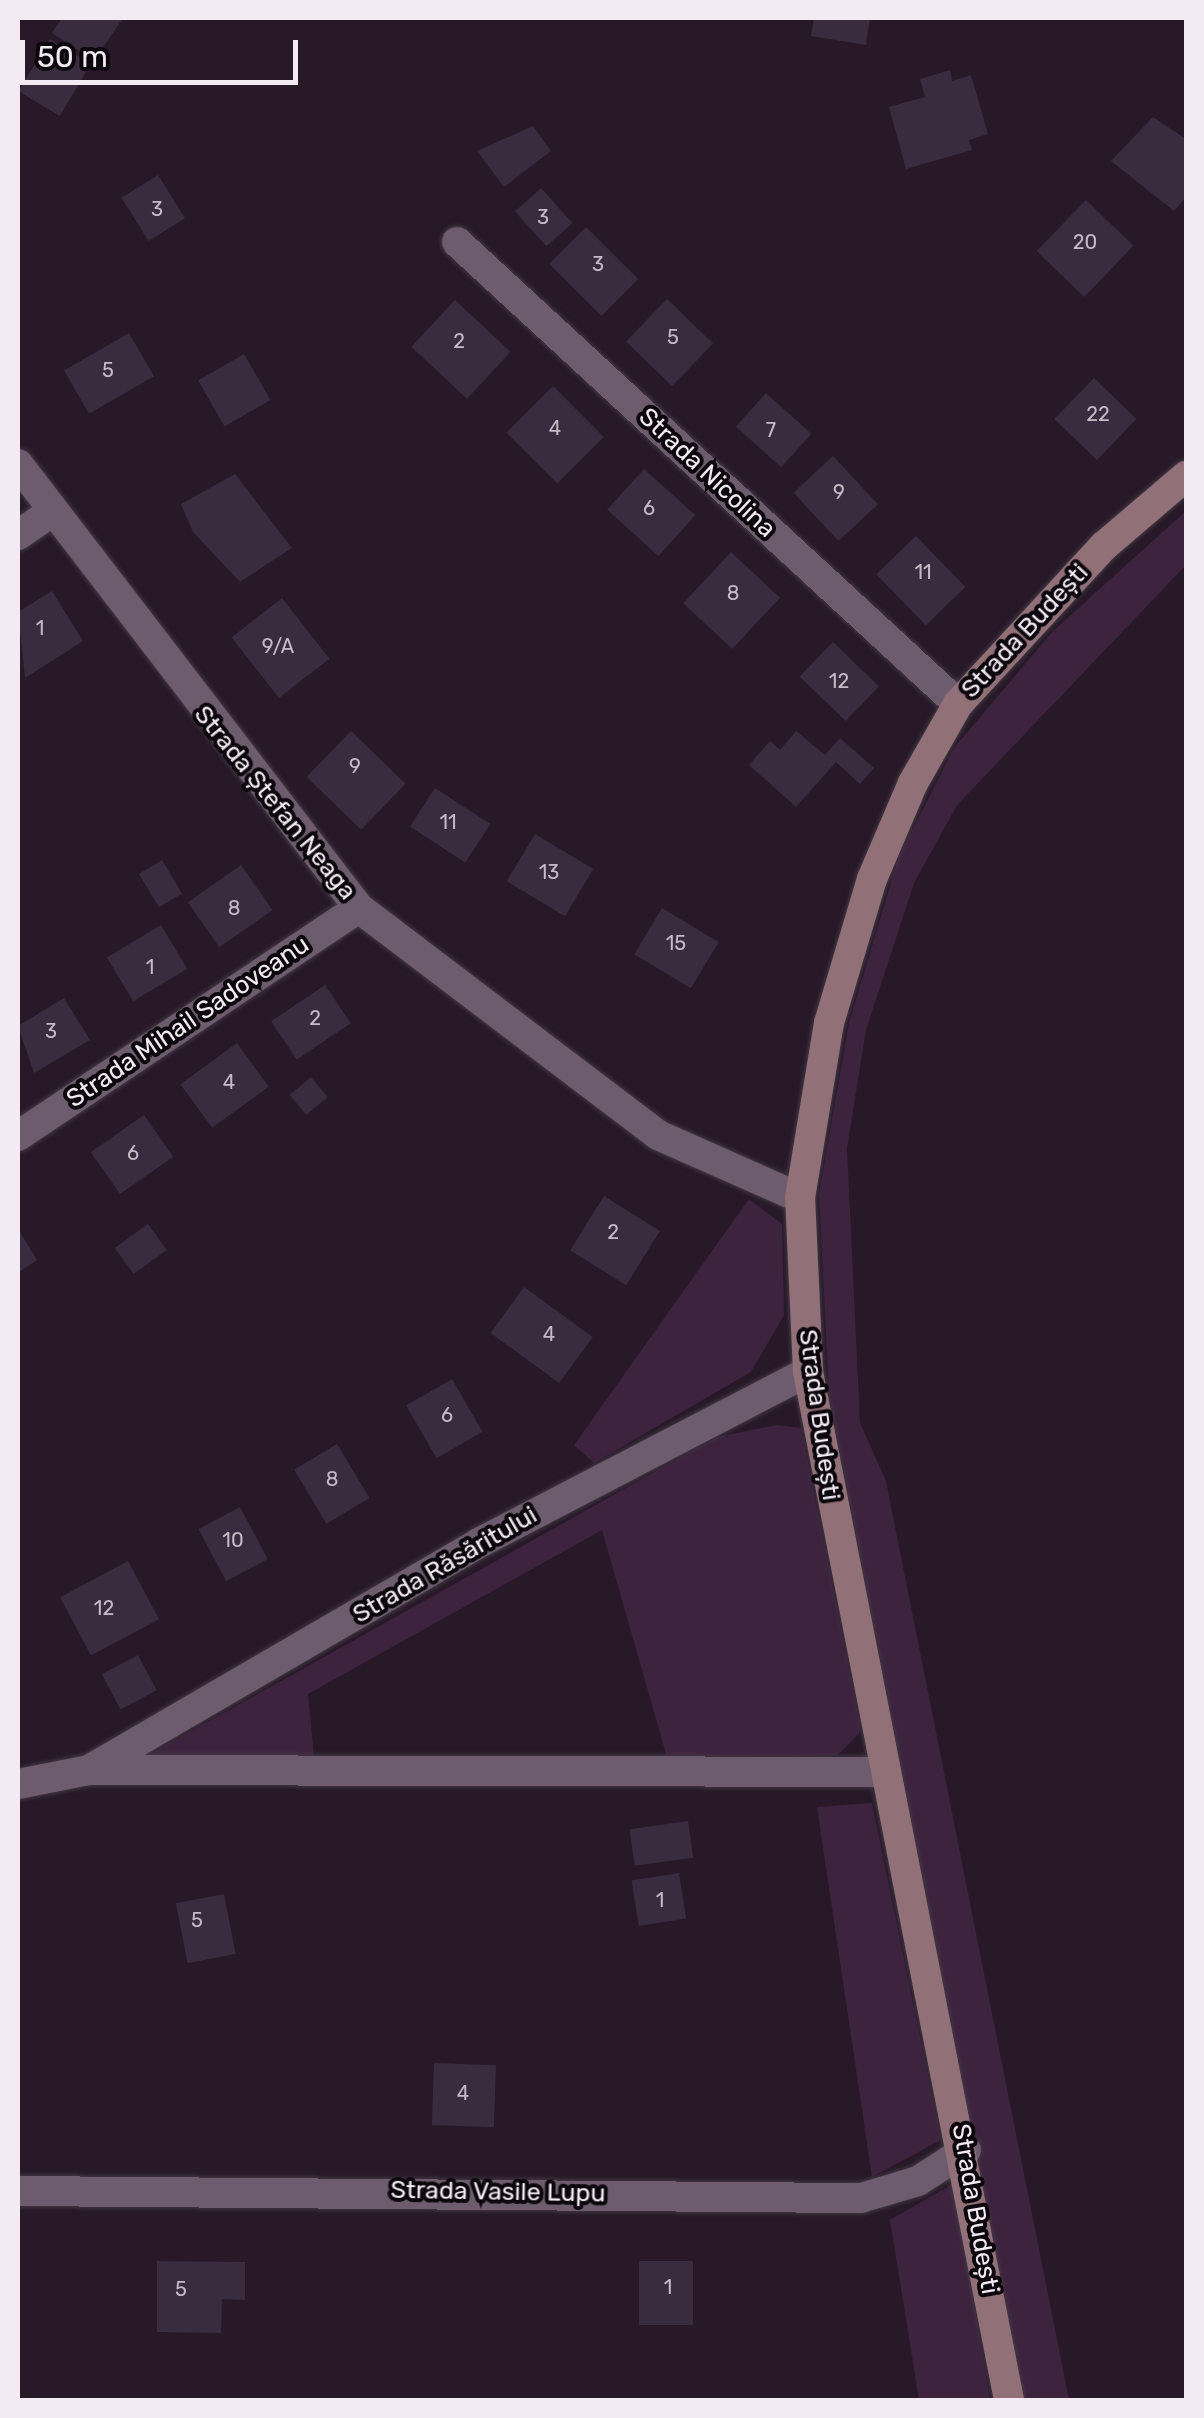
<!DOCTYPE html>
<html>
<head>
<meta charset="utf-8">
<style>
  body { margin:0 }
  #map { position:relative; width:1204px; height:2418px; overflow:hidden; background:#271928; font-family:Rubik,sans-serif }
  div>[style] { position:absolute }
  [style*='--x'] { left:calc(var(--x)*1px); top:calc(var(--y)*1px); width:calc(var(--w)*1px); rotate:calc(var(--a)*1deg) }
  .green>* { inset:0; background:#3e233f }
  .building>* { inset:0; background:#382c3e; transform-origin:0 0 }
  .roads { filter:drop-shadow(0 0 2px #423743) drop-shadow(0 0 2px #423743) }
  .street>* { height:30px; margin:-15px; padding:0 15px; transform-origin:15px; border-radius:15px; background:#6c5c6d }
  .secondary>* { height:30px; margin:-15px; padding:0 15px; transform-origin:15px; border-radius:15px; background:#917077 }
  span { translate:-50% -50%; white-space:nowrap; text-align:center; line-height:1.15; -webkit-text-stroke:8px #0c070d; paint-order:stroke }
  .number-label { font-size:20px; color:#c5bac6 }
  .number-label span { -webkit-text-stroke-width:0 }
  .street-label { font-size:25px; color:#f4eaf4 }
  .frame { position:absolute; inset:0; border:20px solid #f4eaf4; pointer-events:none }
  .scale { position:absolute; left:20px; top:40px; width:278px; height:45px; box-sizing:border-box; border:5px solid #f4eaf4; border-top:0; padding-left:12px; font-size:30px; line-height:35px; white-space:nowrap; color:#f4eaf4; -webkit-text-stroke:8px #0c070d; paint-order:stroke }
</style>
</head>
<body>
<div id="map">
  <div class="green">
    <i style="clip-path:polygon(1186px 511px,1186px 565px,957px 805px,914px 883px,866px 1030px,847px 1148px,860px 1423px,886px 1481px,1069px 2400px,1024px 2400px,829px 1395px,819px 1194px,849px 1023px,899px 856px,954px 748px,1053px 631px)"></i>
    <i style="clip-path:polygon(749px 1199px,782px 1224px,784px 1315px,751px 1372px,594px 1463px,574px 1445px)"></i>
    <i style="clip-path:polygon(777px 1425px,801px 1428px,861px 1731px,838px 1755px,667px 1757px,602px 1530px,308px 1694px,314px 1757px,173px 1765px,149px 1755px,717px 1437px)"></i>
    <i style="clip-path:polygon(872px 1803px,941px 2140px,872px 2177px,817px 1807px)"></i>
    <i style="clip-path:polygon(954px 2183px,990px 2400px,919px 2400px,890px 2220px)"></i>
  </div>
  <div class="building">
    <i style="clip-path:polygon(62px 18px,123px 18px,94px 61px,52px 33px)"></i>
    <i style="clip-path:polygon(814px 18px,870px 18px,866px 45px,811px 36px)"></i>
    <i style="left:50px;top:39px;width:48px;height:61px;rotate:31deg"></i>
    <i style="clip-path:polygon(950px 70px,952px 81px,971px 75px,988px 134px,969px 140px,972px 150px,906px 169px,889px 107px,925px 97px,920px 79px)"></i>
    <i style="clip-path:polygon(1153px 117px,1186px 139px,1186px 197px,1174px 211px,1111px 161px)"></i>
    <i style="clip-path:polygon(533px 126px,551px 151px,504px 187px,477px 151px)"></i>
    <i style="left:158px;top:175px;width:51px;height:43px;rotate:58deg"></i>
    <i style="left:541px;top:188px;width:47px;height:35px;rotate:48deg"></i>
    <i style="left:1086px;top:200px;width:66px;height:71px;rotate:44deg"></i>
    <i style="left:586px;top:227px;width:74px;height:52px;rotate:45deg"></i>
    <i style="left:667px;top:299px;width:64px;height:59px;rotate:44deg"></i>
    <i style="left:455px;top:300px;width:76px;height:64px;rotate:43deg"></i>
    <i style="left:129px;top:333px;width:50px;height:75px;rotate:60deg"></i>
    <i style="left:244px;top:354px;width:53px;height:53px;rotate:60deg"></i>
    <i style="left:1094px;top:378px;width:59px;height:57px;rotate:44deg"></i>
    <i style="left:553px;top:386px;width:72px;height:66px;rotate:45deg"></i>
    <i style="left:766px;top:393px;width:61px;height:45px;rotate:42deg"></i>
    <i style="left:833px;top:456px;width:66px;height:54px;rotate:47deg"></i>
    <i style="left:644px;top:469px;width:69px;height:55px;rotate:42deg"></i>
    <i style="clip-path:polygon(235px 474px,292px 548px,240px 582px,193px 532px,181px 504px)"></i>
    <i style="left:916px;top:536px;width:71px;height:55px;rotate:46deg"></i>
    <i style="left:731px;top:552px;width:67px;height:70px;rotate:43deg"></i>
    <i style="clip-path:polygon(52px 591px,83px 641px,25px 678px,18px 612px)"></i>
    <i style="left:282px;top:598px;width:77px;height:64px;rotate:52deg"></i>
    <i style="left:833px;top:642px;width:64px;height:48px;rotate:44deg"></i>
    <i style="left:351px;top:731px;width:76px;height:64px;rotate:44deg"></i>
    <i style="clip-path:polygon(796px 731px,825px 755px,840px 738px,874px 768px,860px 784px,836px 762px,796px 807px,749px 765px,770px 741px,780px 750px)"></i>
    <i style="left:435px;top:788px;width:66px;height:46px;rotate:33deg"></i>
    <i style="left:535px;top:834px;width:68px;height:55px;rotate:31deg"></i>
    <i style="left:162px;top:860px;width:39px;height:27px;rotate:59deg"></i>
    <i style="left:241px;top:865px;width:55px;height:65px;rotate:55deg"></i>
    <i style="left:662px;top:908px;width:66px;height:54px;rotate:31deg"></i>
    <i style="left:161px;top:925px;width:51px;height:63px;rotate:59deg"></i>
    <i style="left:325px;top:985px;width:46px;height:65px;rotate:56deg"></i>
    <i style="clip-path:polygon(64px 998px,90px 1040px,34px 1073px,18px 1026px)"></i>
    <i style="left:237px;top:1043px;width:54px;height:70px;rotate:54deg"></i>
    <i style="left:311px;top:1077px;width:26px;height:28px;rotate:50deg"></i>
    <i style="left:144px;top:1115px;width:51px;height:65px;rotate:55deg"></i>
    <i style="left:604px;top:1196px;width:66px;height:64px;rotate:32deg"></i>
    <i style="left:148px;top:1224px;width:32px;height:41px;rotate:54deg"></i>
    <i style="clip-path:polygon(18px 1229px,37px 1260px,18px 1273px)"></i>
    <i style="left:524px;top:1287px;width:85px;height:57px;rotate:36deg"></i>
    <i style="left:452px;top:1379px;width:61px;height:53px;rotate:60deg"></i>
    <i style="left:337px;top:1444px;width:63px;height:50px;rotate:59deg"></i>
    <i style="left:240px;top:1507px;width:59px;height:47px;rotate:62deg"></i>
    <i style="left:128px;top:1561px;width:66px;height:77px;rotate:62deg"></i>
    <i style="left:138px;top:1655px;width:40px;height:41px;rotate:62deg"></i>
    <i style="left:688px;top:1821px;width:37px;height:59px;rotate:82deg"></i>
    <i style="left:679px;top:1873px;width:46px;height:48px;rotate:81deg"></i>
    <i style="left:224px;top:1894px;width:61px;height:49px;rotate:79deg"></i>
    <i style="left:434px;top:2063px;width:62px;height:62px;rotate:2deg"></i>
    <i style="clip-path:polygon(157px 2261px,245px 2262px,245px 2300px,222px 2299px,221px 2333px,157px 2332px)"></i>
    <i style="left:639px;top:2261px;width:54px;height:64px"></i>
  </div>
  <div class="roads">
    <div class="street">
      <i style="--x:457;--y:242;--w:682;--a:42.68"></i>
      <i style="--x:18;--y:464;--w:560;--a:52.48"></i>
      <i style="--x:359;--y:908;--w:375;--a:37.2"></i>
      <i style="--x:658;--y:1135;--w:155;--a:23.9"></i>
      <i style="--x:18;--y:535;--w:42;--a:-34.4"></i>
      <i style="--x:18;--y:1136;--w:410;--a:-33.8"></i>
      <i style="--x:89;--y:1770;--w:451;--a:-30.2"></i>
      <i style="--x:479;--y:1543;--w:371;--a:-27.5"></i>
      <i style="--x:18;--y:1784;--w:72;--a:-11.2"></i>
      <i style="--x:89;--y:1770;--w:791;--a:0.14"></i>
      <i style="--x:18;--y:2191;--w:843;--a:0.48"></i>
      <i style="--x:861;--y:2198;--w:59;--a:-16.6"></i>
      <i style="--x:918;--y:2181;--w:57;--a:-32.9"></i>
    </div>
    <div class="secondary">
      <i style="--x:1009;--y:2400;--w:1047;--a:-101.06"></i>
      <i style="--x:808;--y:1372;--w:174;--a:-92.6"></i>
      <i style="--x:800;--y:1198;--w:177;--a:-80.6"></i>
      <i style="--x:829;--y:1023;--w:150;--a:-73.4"></i>
      <i style="--x:872;--y:879;--w:104;--a:-66.9"></i>
      <i style="--x:913;--y:783;--w:91;--a:-60.3"></i>
      <i style="--x:958;--y:704;--w:215;--a:-47.3"></i>
      <i style="--x:1104;--y:546;--w:108;--a:-40.5"></i>
    </div>
  </div>
  <div class="number-label">
    <span style="left:157px;top:209px">3</span>
    <span style="left:543px;top:217px">3</span>
    <span style="left:1085px;top:242px">20</span>
    <span style="left:598px;top:264px">3</span>
    <span style="left:673px;top:337px">5</span>
    <span style="left:459px;top:341px">2</span>
    <span style="left:108px;top:370px">5</span>
    <span style="left:1098px;top:414px">22</span>
    <span style="left:555px;top:428px">4</span>
    <span style="left:771px;top:430px">7</span>
    <span style="left:839px;top:492px">9</span>
    <span style="left:649px;top:508px">6</span>
    <span style="left:923px;top:572px">11</span>
    <span style="left:733px;top:593px">8</span>
    <span style="left:40px;top:628px">1</span>
    <span style="left:278px;top:646px">9/A</span>
    <span style="left:839px;top:681px">12</span>
    <span style="left:355px;top:766px">9</span>
    <span style="left:448px;top:822px">11</span>
    <span style="left:549px;top:872px">13</span>
    <span style="left:234px;top:908px">8</span>
    <span style="left:676px;top:943px">15</span>
    <span style="left:150px;top:967px">1</span>
    <span style="left:315px;top:1018px">2</span>
    <span style="left:51px;top:1031px">3</span>
    <span style="left:229px;top:1082px">4</span>
    <span style="left:133px;top:1153px">6</span>
    <span style="left:613px;top:1232px">2</span>
    <span style="left:549px;top:1334px">4</span>
    <span style="left:447px;top:1415px">6</span>
    <span style="left:332px;top:1479px">8</span>
    <span style="left:233px;top:1540px">10</span>
    <span style="left:104px;top:1608px">12</span>
    <span style="left:660px;top:1900px">1</span>
    <span style="left:197px;top:1920px">5</span>
    <span style="left:463px;top:2093px">4</span>
    <span style="left:668px;top:2287px">1</span>
    <span style="left:181px;top:2289px">5</span>
  </div>
  <div class="street-label">
    <span style="left:707px;top:473px;rotate:43deg">Strada Nicolina</span>
    <span style="left:1025px;top:631px;rotate:-47deg">Strada Budești</span>
    <span style="left:275px;top:803px;rotate:51deg">Strada Ștefan Neaga</span>
    <span style="left:188px;top:1022px;rotate:-34deg">Strada Mihail Sadoveanu</span>
    <span style="left:819px;top:1415px;rotate:82deg">Strada Budești</span>
    <span style="left:445px;top:1565px;rotate:-30deg">Strada Răsăritului</span>
    <span style="left:498px;top:2192px;rotate:1deg">Strada Vasile Lupu</span>
    <span style="left:975px;top:2209px;rotate:80deg">Strada Budești</span>
  </div>
  <div class="frame"></div>
  <div class="scale">50 m</div>
</div>
</body>
</html>
